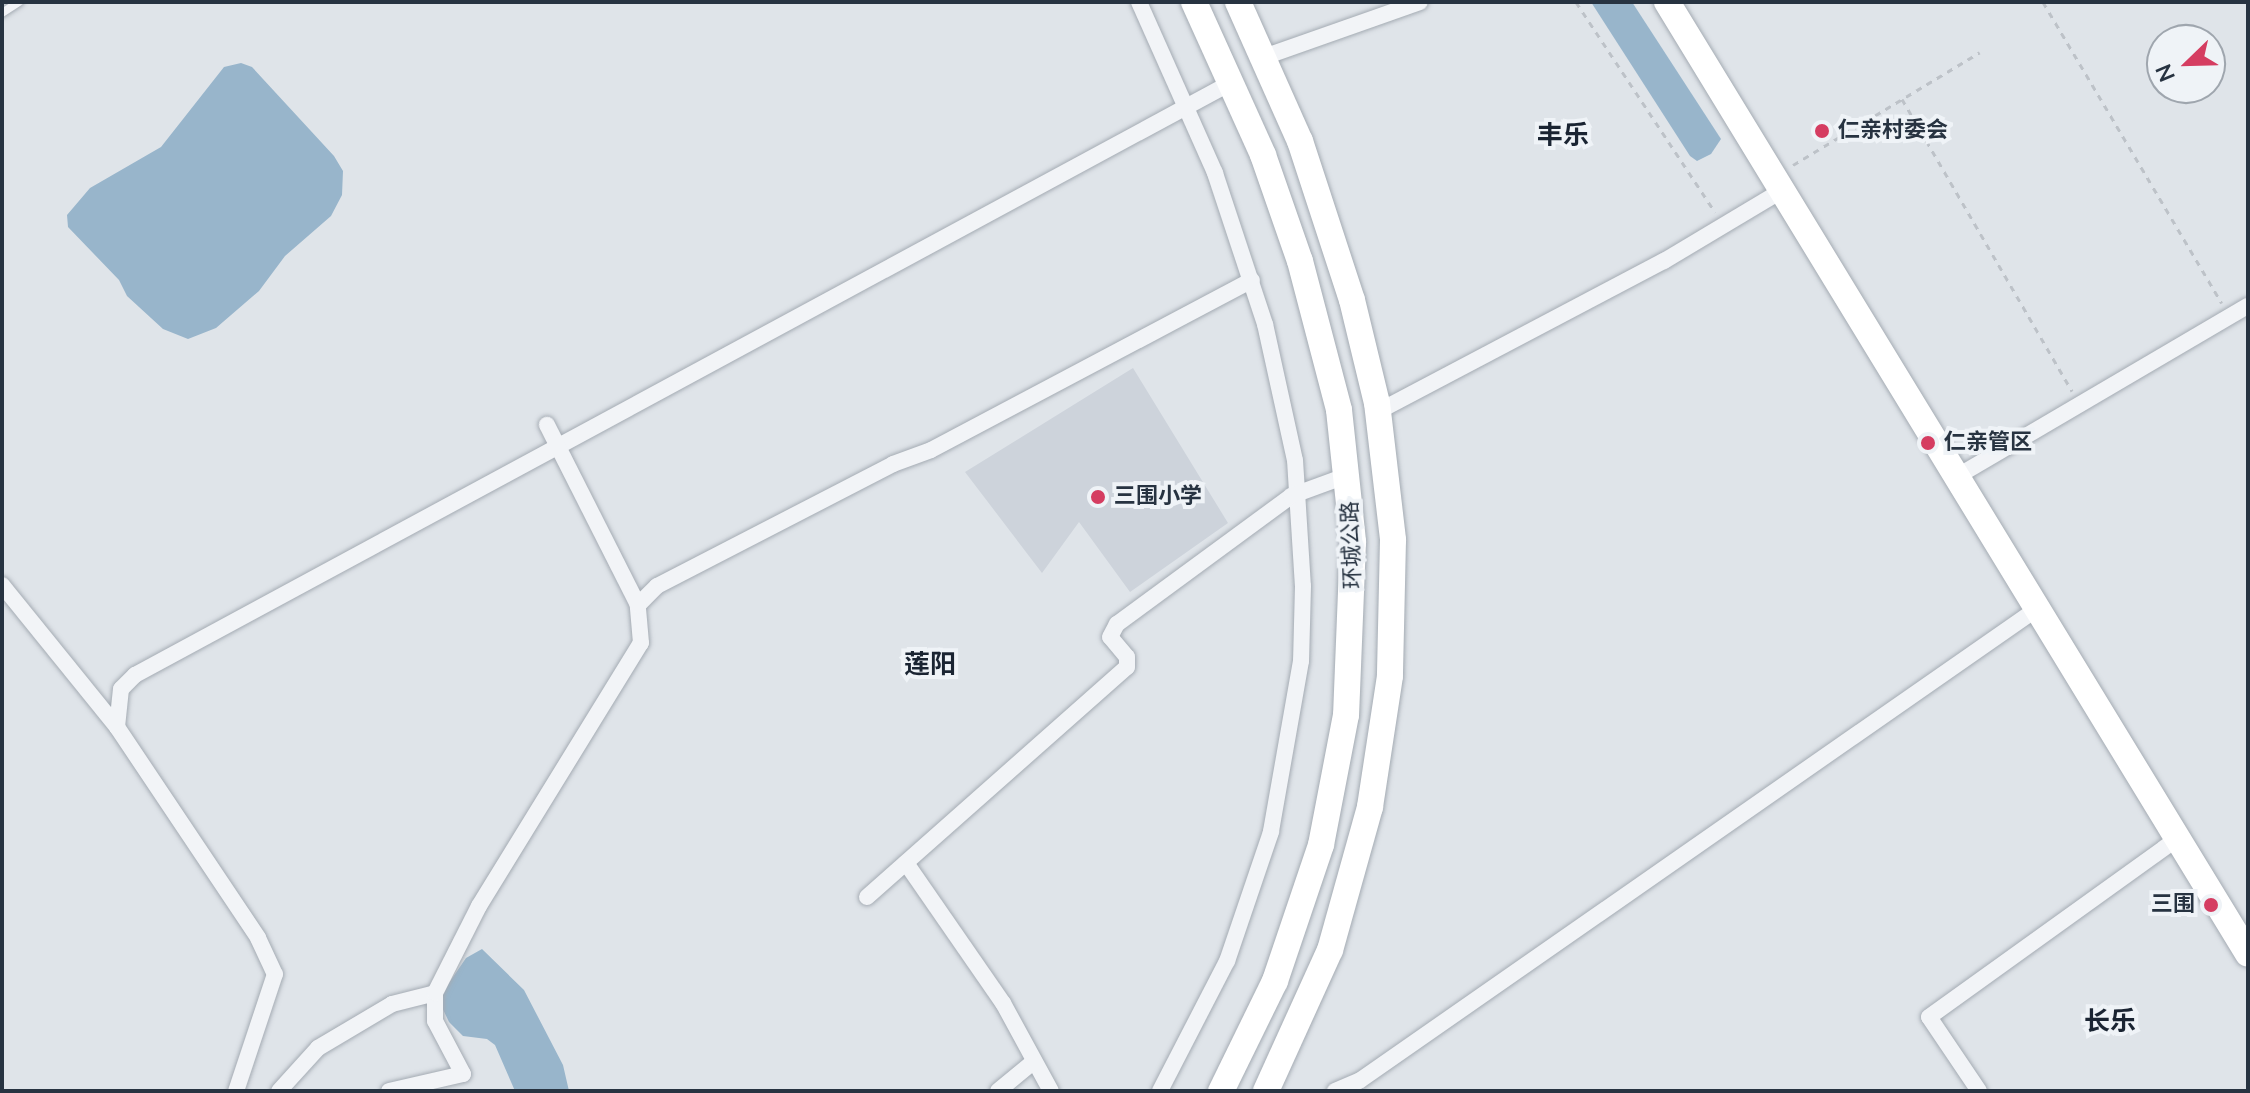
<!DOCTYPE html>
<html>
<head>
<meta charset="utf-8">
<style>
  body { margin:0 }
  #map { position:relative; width:2250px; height:1093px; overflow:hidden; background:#dfe4e9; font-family:"Nunito Sans","Noto Sans SC",sans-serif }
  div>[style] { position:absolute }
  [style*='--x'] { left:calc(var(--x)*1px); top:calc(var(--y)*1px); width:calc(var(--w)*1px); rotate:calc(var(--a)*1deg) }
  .built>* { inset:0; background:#cdd3db }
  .water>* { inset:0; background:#98b5cb }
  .path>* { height:3px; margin-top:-1.5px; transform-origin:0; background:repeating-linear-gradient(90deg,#bdc2c8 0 6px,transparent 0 12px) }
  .roads { filter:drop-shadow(0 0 2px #a4abb3) drop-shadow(0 0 2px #a4abb3) }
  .lane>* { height:8px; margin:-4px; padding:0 4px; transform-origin:4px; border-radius:4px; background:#f2f4f7 }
  .street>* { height:16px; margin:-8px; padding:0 8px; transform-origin:8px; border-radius:8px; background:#f2f4f7 }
  .primary>* { height:26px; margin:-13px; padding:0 13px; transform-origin:13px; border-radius:13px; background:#fff }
  .dots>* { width:22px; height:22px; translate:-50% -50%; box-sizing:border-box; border:4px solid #eff3f7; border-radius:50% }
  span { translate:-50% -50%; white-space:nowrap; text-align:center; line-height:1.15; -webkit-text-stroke:8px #eff3f7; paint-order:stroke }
  .poi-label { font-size:22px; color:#273341; font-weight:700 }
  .left { translate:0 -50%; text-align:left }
  .right { translate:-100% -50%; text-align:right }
  .street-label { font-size:22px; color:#273341 }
  .quarter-label { font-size:26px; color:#1a2432; font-weight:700 }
  .frame { position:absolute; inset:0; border:4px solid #273341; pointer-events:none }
  .north { position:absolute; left:2146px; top:24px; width:80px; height:80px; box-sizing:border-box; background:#eff3f7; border:2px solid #9fa6ae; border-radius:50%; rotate:247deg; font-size:22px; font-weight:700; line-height:32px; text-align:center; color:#273341 }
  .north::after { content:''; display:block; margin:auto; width:28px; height:36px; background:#d53d61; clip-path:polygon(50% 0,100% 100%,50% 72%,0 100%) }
</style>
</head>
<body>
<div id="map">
  <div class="built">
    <i style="clip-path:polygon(1133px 368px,1228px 523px,1130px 592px,1079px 522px,1042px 573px,965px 472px)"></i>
  </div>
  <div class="water">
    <i style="clip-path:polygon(1591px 2px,1632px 2px,1721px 139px,1711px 154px,1697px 161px,1690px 156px)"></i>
    <i style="clip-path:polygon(241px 63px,252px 67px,334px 156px,343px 171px,342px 195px,331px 216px,285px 256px,259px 291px,216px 328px,188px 339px,163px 329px,127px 296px,119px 280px,68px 227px,67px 215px,90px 188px,161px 147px,224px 67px)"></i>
    <i style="clip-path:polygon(482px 949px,524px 990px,563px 1065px,569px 1091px,515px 1091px,495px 1045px,487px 1039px,463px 1036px,449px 1022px,438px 999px,466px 958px)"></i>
  </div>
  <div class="path">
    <i style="--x:1576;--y:2;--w:252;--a:56.5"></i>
    <i style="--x:2043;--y:2;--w:350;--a:59.3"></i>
    <i style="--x:1902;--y:99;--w:338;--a:59.8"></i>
    <i style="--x:1793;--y:165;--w:218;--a:-31.1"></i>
  </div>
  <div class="roads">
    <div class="lane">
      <i style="--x:2;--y:13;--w:20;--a:-33"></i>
    </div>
    <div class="street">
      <i style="--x:1139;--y:2;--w:187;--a:66"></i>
      <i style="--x:1215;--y:173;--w:159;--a:71.7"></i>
      <i style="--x:1265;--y:324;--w:139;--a:77.6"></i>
      <i style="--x:1295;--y:460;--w:126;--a:86.4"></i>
      <i style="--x:1303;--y:586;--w:75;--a:91.5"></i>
      <i style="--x:1301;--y:661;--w:174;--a:100"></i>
      <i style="--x:1271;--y:832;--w:136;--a:108.8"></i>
      <i style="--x:1227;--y:961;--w:146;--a:117.3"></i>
      <i style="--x:1264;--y:57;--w:165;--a:-19.4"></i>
      <i style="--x:1379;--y:411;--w:322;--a:-27.8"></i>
      <i style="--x:1664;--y:261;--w:136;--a:-30.9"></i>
      <i style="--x:1956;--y:477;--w:338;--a:-30.4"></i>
      <i style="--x:2;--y:585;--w:183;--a:51"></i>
      <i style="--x:117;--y:727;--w:254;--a:56.2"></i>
      <i style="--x:258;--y:938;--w:40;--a:65"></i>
      <i style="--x:275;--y:974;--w:123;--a:108.4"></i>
      <i style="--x:638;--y:605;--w:27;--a:-45"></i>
      <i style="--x:657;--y:586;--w:266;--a:-27.3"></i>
      <i style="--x:893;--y:464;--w:40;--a:-20.2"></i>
      <i style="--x:931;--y:450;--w:363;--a:-27.9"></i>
      <i style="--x:117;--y:727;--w:38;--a:-84"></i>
      <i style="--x:121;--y:689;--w:20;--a:-45"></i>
      <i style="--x:135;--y:675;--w:1247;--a:-28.39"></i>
      <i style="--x:906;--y:863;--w:170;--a:55.3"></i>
      <i style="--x:1003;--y:1003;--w:100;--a:61.4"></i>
      <i style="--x:867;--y:897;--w:347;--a:-41.5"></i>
      <i style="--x:1127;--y:667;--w:10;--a:-90"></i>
      <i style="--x:1127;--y:657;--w:26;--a:-130"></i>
      <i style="--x:1110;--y:637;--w:15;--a:-62"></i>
      <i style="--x:1117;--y:624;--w:216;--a:-36.3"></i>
      <i style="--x:1291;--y:496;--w:61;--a:-20.2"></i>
      <i style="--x:279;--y:1091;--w:58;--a:-47.8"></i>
      <i style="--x:318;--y:1048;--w:86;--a:-30.7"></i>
      <i style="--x:392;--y:1004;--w:44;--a:-14.3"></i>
      <i style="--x:389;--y:1091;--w:76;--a:-12.9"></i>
      <i style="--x:463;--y:1074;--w:60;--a:-117.8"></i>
      <i style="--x:435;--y:1021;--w:28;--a:-90"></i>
      <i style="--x:435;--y:993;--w:97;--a:-63.2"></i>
      <i style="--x:479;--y:906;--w:309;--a:-58.4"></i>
      <i style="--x:641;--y:643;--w:38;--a:-95"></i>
      <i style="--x:638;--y:605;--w:202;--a:-116.8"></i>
      <i style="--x:998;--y:1091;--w:45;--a:-39.6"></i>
      <i style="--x:1335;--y:1091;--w:26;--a:-23"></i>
      <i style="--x:1359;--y:1081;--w:828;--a:-34.86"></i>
      <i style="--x:1979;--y:1091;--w:89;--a:-124"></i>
      <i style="--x:1929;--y:1017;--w:307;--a:-35.7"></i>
    </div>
    <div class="primary">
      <i style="--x:1194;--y:2;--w:168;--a:65.7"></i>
      <i style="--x:1263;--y:155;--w:112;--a:70.8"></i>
      <i style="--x:1300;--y:261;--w:154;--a:75.3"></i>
      <i style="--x:1339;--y:410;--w:133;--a:83.9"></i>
      <i style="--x:1353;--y:542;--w:173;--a:92.3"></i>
      <i style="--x:1346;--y:715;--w:132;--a:100.9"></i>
      <i style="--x:1321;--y:845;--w:144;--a:108.7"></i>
      <i style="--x:1275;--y:981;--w:123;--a:116.1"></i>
      <i style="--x:1238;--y:2;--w:152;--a:66"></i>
      <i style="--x:1300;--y:141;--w:167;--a:71.9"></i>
      <i style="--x:1352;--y:300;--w:106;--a:76.4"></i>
      <i style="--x:1377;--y:403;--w:138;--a:83.3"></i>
      <i style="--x:1393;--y:540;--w:136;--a:91.3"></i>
      <i style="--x:1390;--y:676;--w:133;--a:98.7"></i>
      <i style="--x:1370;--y:807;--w:148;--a:105.6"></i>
      <i style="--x:1330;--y:950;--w:155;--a:114.4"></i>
      <i style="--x:1667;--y:2;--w:1115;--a:58.6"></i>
    </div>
  </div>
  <div class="dots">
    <i style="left:1822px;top:131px;background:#d53d61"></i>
    <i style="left:1928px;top:443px;background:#d53d61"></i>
    <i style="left:1098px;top:497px;background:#d53d61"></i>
    <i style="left:2211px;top:905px;background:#d53d61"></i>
  </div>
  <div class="poi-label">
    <span class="left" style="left:1838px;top:131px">仁亲村委会</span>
    <span class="left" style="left:1944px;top:443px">仁亲管区</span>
    <span class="left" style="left:1114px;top:497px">三围小学</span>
    <span class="right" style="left:2195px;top:905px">三围</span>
  </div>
  <div class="street-label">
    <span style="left:1352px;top:545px;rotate:-92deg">环城公路</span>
  </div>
  <div class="quarter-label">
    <span style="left:1563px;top:136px">丰乐</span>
    <span style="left:930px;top:665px">莲阳</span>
    <span style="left:2110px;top:1022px">长乐</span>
  </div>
  <div class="frame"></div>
  <div class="north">N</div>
</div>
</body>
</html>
